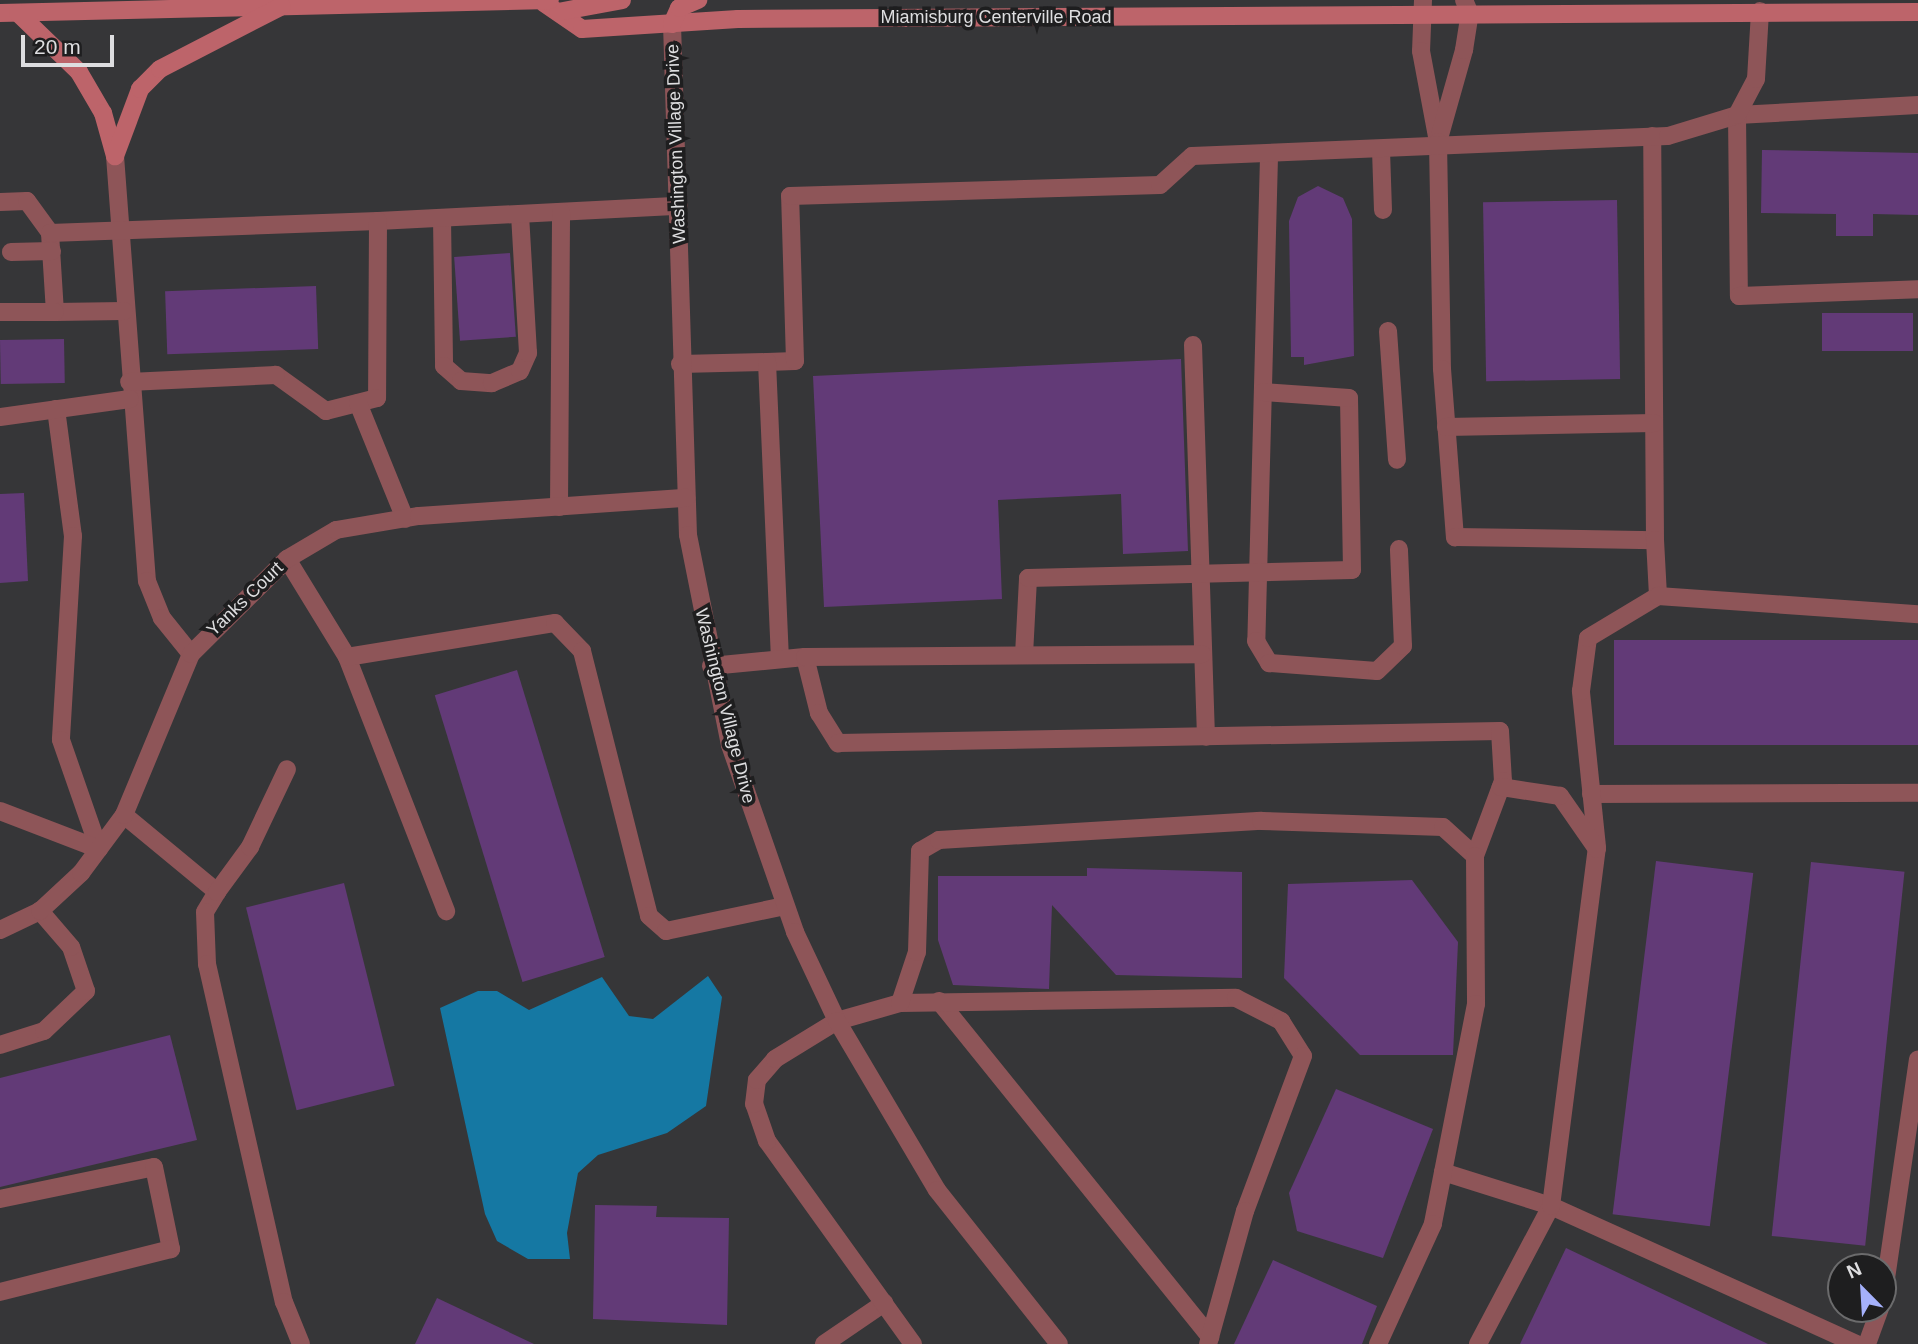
<!DOCTYPE html>
<html>
<head>
<meta charset="utf-8">
<style>
  body { margin:0 }
  #map { position:relative; width:1918px; height:1344px; overflow:hidden; background:#363638; font-family:Helvetica,sans-serif }
  div>[style] { position:absolute }
  [style*='--x'] { left:calc(var(--x)*1px); top:calc(var(--y)*1px); width:calc(var(--w)*1px); rotate:calc(var(--a)*1deg) }
  .water>* { inset:0; background:#1578a3 }
  .building>* { inset:0; background:#623a77; transform-origin:0 0 }
  .lane>* { height:18px; margin:-9px; padding:0 9px; transform-origin:9px; border-radius:9px; background:#8e5558 }
  .street>* { height:18px; margin:-9px; padding:0 9px; transform-origin:9px; border-radius:9px; background:#8e5558 }
  .secondary>* { height:18px; margin:-9px; padding:0 9px; transform-origin:9px; border-radius:9px; background:#bd646a }
  span { translate:-50% -50%; white-space:nowrap; text-align:center; line-height:1.15; -webkit-text-stroke:7px #1e1e1f; paint-order:stroke }
  .street-label { font-size:18px; color:#dedee0 }
  .north { position:absolute; left:1827px; top:1253px; width:70px; height:70px; box-sizing:border-box; background:#1e1e1f; border:2px solid #6b6b6c; border-radius:50%; rotate:336deg; font-size:19px; font-weight:700; line-height:28px; text-align:center; color:#dedee0 }
  .north::after { content:''; display:block; margin:auto; width:24px; height:32px; background:#a5b1fc; clip-path:polygon(50% 0,100% 100%,50% 72%,0 100%) }
  .scale { position:absolute; left:21px; top:35px; width:93px; height:32px; box-sizing:border-box; border:4px solid #dedee0; border-top:0; padding-left:9px; font-size:21px; line-height:24px; white-space:nowrap; color:#dedee0; -webkit-text-stroke:5px #1e1e1f; paint-order:stroke }
</style>
</head>
<body>
<div id="map">
  <div class="water">
    <i style="clip-path:polygon(708px 976px,722px 997px,706px 1106px,667px 1133px,598px 1155px,578px 1173px,567px 1233px,570px 1259px,528px 1259px,497px 1241px,485px 1214px,440px 1008px,478px 991px,497px 991px,529px 1010px,602px 977px,629px 1016px,653px 1019px)"></i>
  </div>
  <div class="building">
    <i style="clip-path:polygon(1762px 150px,1918px 153px,1918px 215px,1873px 214px,1873px 236px,1836px 236px,1836px 214px,1761px 213px)"></i>
    <i style="clip-path:polygon(1318px 186px,1343px 198px,1352px 219px,1354px 356px,1304px 365px,1304px 357px,1291px 357px,1289px 221px,1298px 197px)"></i>
    <i style="left:1617px;top:200px;width:179px;height:134px;rotate:89deg"></i>
    <i style="left:510px;top:253px;width:84px;height:56px;rotate:86deg"></i>
    <i style="left:316px;top:286px;width:63px;height:151px;rotate:88deg"></i>
    <i style="left:1913px;top:313px;width:38px;height:91px;rotate:90deg"></i>
    <i style="left:64px;top:339px;width:44px;height:64px;rotate:89deg"></i>
    <i style="clip-path:polygon(1181px 359px,1188px 551px,1123px 554px,1121px 494px,998px 500px,1002px 599px,824px 607px,813px 376px)"></i>
    <i style="clip-path:polygon(24px 493px,28px 581px,0 583px,0 494px)"></i>
    <i style="left:1918px;top:640px;width:105px;height:304px;rotate:90deg"></i>
    <i style="left:517px;top:670px;width:300px;height:86px;rotate:73deg"></i>
    <i style="left:1656px;top:861px;width:98px;height:356px;rotate:7deg"></i>
    <i style="left:1811px;top:862px;width:94px;height:376px;rotate:6deg"></i>
    <i style="clip-path:polygon(1087px 868px,1242px 872px,1242px 978px,1116px 975px,1052px 905px,1049px 989px,953px 985px,938px 940px,938px 876px,1087px 876px)"></i>
    <i style="clip-path:polygon(1412px 880px,1458px 942px,1453px 1055px,1360px 1055px,1284px 978px,1288px 884px)"></i>
    <i style="left:344px;top:883px;width:209px;height:101px;rotate:76deg"></i>
    <i style="clip-path:polygon(170px 1035px,197px 1140px,0 1187px,0 1078px)"></i>
    <i style="clip-path:polygon(1336px 1089px,1433px 1129px,1383px 1258px,1297px 1231px,1289px 1193px)"></i>
    <i style="clip-path:polygon(595px 1205px,657px 1206px,656px 1217px,729px 1218px,727px 1325px,593px 1319px)"></i>
    <i style="clip-path:polygon(1566px 1248px,1768px 1344px,1520px 1344px)"></i>
    <i style="clip-path:polygon(1273px 1260px,1377px 1306px,1362px 1344px,1234px 1344px)"></i>
    <i style="clip-path:polygon(437px 1298px,534px 1344px,415px 1344px)"></i>
  </div>
  <div class="lane">
    <i style="--x:1423;--y:0;--w:51;--a:92.2"></i>
    <i style="--x:1421;--y:51;--w:93;--a:79.4"></i>
    <i style="--x:1438;--y:142;--w:96;--a:-74.2"></i>
    <i style="--x:1464;--y:50;--w:36;--a:-81"></i>
    <i style="--x:1470;--y:14;--w:15;--a:-113"></i>
    <i style="--x:1918;--y:105;--w:181;--a:176.8"></i>
    <i style="--x:1737;--y:115;--w:181;--a:89.4"></i>
    <i style="--x:1739;--y:296;--w:179;--a:-2.2"></i>
    <i style="--x:1438;--y:142;--w:227;--a:89"></i>
    <i style="--x:1442;--y:369;--w:169;--a:85.6"></i>
    <i style="--x:1455;--y:537;--w:200;--a:0.9"></i>
    <i style="--x:1655;--y:540;--w:404;--a:-90.4"></i>
    <i style="--x:1381;--y:150;--w:60;--a:88.1"></i>
    <i style="--x:115;--y:156;--w:426;--a:85.7"></i>
    <i style="--x:147;--y:581;--w:40;--a:68"></i>
    <i style="--x:162;--y:618;--w:46;--a:51.1"></i>
    <i style="--x:1269;--y:157;--w:484;--a:91.5"></i>
    <i style="--x:1256;--y:641;--w:26;--a:59"></i>
    <i style="--x:1269;--y:663;--w:108;--a:4.2"></i>
    <i style="--x:1377;--y:671;--w:36;--a:-44"></i>
    <i style="--x:1403;--y:646;--w:97;--a:-92.4"></i>
    <i style="--x:0;--y:202;--w:27;--a:-2"></i>
    <i style="--x:27;--y:201;--w:39;--a:54"></i>
    <i style="--x:50;--y:233;--w:79;--a:86.4"></i>
    <i style="--x:55;--y:312;--w:69;--a:-0.8"></i>
    <i style="--x:442;--y:218;--w:148;--a:89.2"></i>
    <i style="--x:444;--y:366;--w:23;--a:41"></i>
    <i style="--x:461;--y:381;--w:31;--a:4"></i>
    <i style="--x:492;--y:383;--w:30;--a:-23"></i>
    <i style="--x:520;--y:371;--w:20;--a:-66"></i>
    <i style="--x:528;--y:353;--w:139;--a:-93.3"></i>
    <i style="--x:378;--y:221;--w:301;--a:-2.9"></i>
    <i style="--x:50;--y:233;--w:328;--a:-2.1"></i>
    <i style="--x:378;--y:221;--w:177;--a:90.3"></i>
    <i style="--x:377;--y:398;--w:53;--a:165.7"></i>
    <i style="--x:326;--y:411;--w:62;--a:-144.2"></i>
    <i style="--x:276;--y:375;--w:147;--a:177.3"></i>
    <i style="--x:11;--y:252;--w:41;--a:-1.4"></i>
    <i style="--x:0;--y:312;--w:55;--a:0"></i>
    <i style="--x:1388;--y:331;--w:129;--a:86"></i>
    <i style="--x:1193;--y:345;--w:392;--a:88.1"></i>
    <i style="--x:767;--y:362;--w:28;--a:-2"></i>
    <i style="--x:795;--y:361;--w:165;--a:-91.7"></i>
    <i style="--x:790;--y:196;--w:370;--a:-1.7"></i>
    <i style="--x:1160;--y:185;--w:43;--a:-42.2"></i>
    <i style="--x:1192;--y:156;--w:476;--a:-2.4"></i>
    <i style="--x:1668;--y:136;--w:72;--a:-16.9"></i>
    <i style="--x:1737;--y:115;--w:41;--a:-62.2"></i>
    <i style="--x:1756;--y:79;--w:68;--a:-86.6"></i>
    <i style="--x:680;--y:364;--w:87;--a:-1.3"></i>
    <i style="--x:767;--y:362;--w:295;--a:87.5"></i>
    <i style="--x:358;--y:403;--w:125;--a:67.9"></i>
    <i style="--x:56;--y:409;--w:128;--a:82.4"></i>
    <i style="--x:73;--y:536;--w:204;--a:93.4"></i>
    <i style="--x:61;--y:740;--w:115;--a:70.8"></i>
    <i style="--x:0;--y:417;--w:131;--a:-7.9"></i>
    <i style="--x:1446;--y:427;--w:208;--a:-1.1"></i>
    <i style="--x:559;--y:507;--w:295;--a:-89.6"></i>
    <i style="--x:1655;--y:540;--w:56;--a:86.9"></i>
    <i style="--x:287;--y:559;--w:115;--a:58.5"></i>
    <i style="--x:347;--y:657;--w:273;--a:68.7"></i>
    <i style="--x:1024;--y:655;--w:77;--a:-87"></i>
    <i style="--x:1028;--y:578;--w:324;--a:-1.4"></i>
    <i style="--x:1352;--y:570;--w:172;--a:-91"></i>
    <i style="--x:1349;--y:398;--w:86;--a:-176"></i>
    <i style="--x:347;--y:657;--w:211;--a:-9.3"></i>
    <i style="--x:555;--y:623;--w:39;--a:46"></i>
    <i style="--x:582;--y:651;--w:273;--a:75.8"></i>
    <i style="--x:649;--y:916;--w:23;--a:41"></i>
    <i style="--x:666;--y:931;--w:122;--a:-11.9"></i>
    <i style="--x:805;--y:657;--w:58;--a:76"></i>
    <i style="--x:819;--y:713;--w:36;--a:58"></i>
    <i style="--x:838;--y:743;--w:662;--a:-1.04"></i>
    <i style="--x:1500;--y:731;--w:50;--a:86.6"></i>
    <i style="--x:1503;--y:781;--w:80;--a:110.5"></i>
    <i style="--x:711;--y:666;--w:94;--a:-5.5"></i>
    <i style="--x:805;--y:657;--w:397;--a:-0.4"></i>
    <i style="--x:1591;--y:794;--w:327;--a:-0.2"></i>
    <i style="--x:0;--y:811;--w:106;--a:21"></i>
    <i style="--x:124;--y:815;--w:121;--a:39.6"></i>
    <i style="--x:217;--y:892;--w:23;--a:121"></i>
    <i style="--x:205;--y:912;--w:52;--a:87.8"></i>
    <i style="--x:207;--y:964;--w:347;--a:77.2"></i>
    <i style="--x:284;--y:1302;--w:45;--a:68"></i>
    <i style="--x:1597;--y:847;--w:157;--a:-95.9"></i>
    <i style="--x:1581;--y:691;--w:53;--a:-82.5"></i>
    <i style="--x:1588;--y:638;--w:82;--a:-31"></i>
    <i style="--x:1658;--y:596;--w:261;--a:4"></i>
    <i style="--x:217;--y:892;--w:56;--a:-53.7"></i>
    <i style="--x:250;--y:847;--w:86;--a:-64.6"></i>
    <i style="--x:939;--y:1001;--w:432;--a:51.1"></i>
    <i style="--x:900;--y:1003;--w:336;--a:-0.9"></i>
    <i style="--x:1236;--y:998;--w:51;--a:27.1"></i>
    <i style="--x:1281;--y:1021;--w:41;--a:57.8"></i>
    <i style="--x:1303;--y:1056;--w:165;--a:110.5"></i>
    <i style="--x:1245;--y:1211;--w:138;--a:105.5"></i>
    <i style="--x:0;--y:1045;--w:46;--a:-17.7"></i>
    <i style="--x:44;--y:1031;--w:58;--a:-43.6"></i>
    <i style="--x:86;--y:991;--w:46;--a:-108.8"></i>
    <i style="--x:71;--y:947;--w:48;--a:-130.7"></i>
    <i style="--x:1443;--y:1172;--w:113;--a:17.5"></i>
    <i style="--x:1551;--y:1206;--w:335;--a:24.3"></i>
    <i style="--x:0;--y:1199;--w:157;--a:-11.7"></i>
    <i style="--x:154;--y:1167;--w:84;--a:78.3"></i>
    <i style="--x:171;--y:1249;--w:176;--a:165.9"></i>
    <i style="--x:1883;--y:1299;--w:242;--a:-81.7"></i>
    <i style="--x:824;--y:1344;--w:73;--a:-34.3"></i>
    <i style="--x:913;--y:1344;--w:250;--a:-125.7"></i>
    <i style="--x:767;--y:1141;--w:39;--a:-109"></i>
    <i style="--x:754;--y:1104;--w:24;--a:-83"></i>
    <i style="--x:757;--y:1080;--w:28;--a:-49"></i>
    <i style="--x:775;--y:1059;--w:73;--a:-31.5"></i>
    <i style="--x:837;--y:1021;--w:66;--a:-15.9"></i>
    <i style="--x:900;--y:1003;--w:54;--a:-71.6"></i>
    <i style="--x:917;--y:952;--w:101;--a:-88.3"></i>
    <i style="--x:920;--y:851;--w:22;--a:-30"></i>
    <i style="--x:939;--y:840;--w:323;--a:-3.4"></i>
    <i style="--x:1261;--y:821;--w:182;--a:1.9"></i>
    <i style="--x:1443;--y:827;--w:43;--a:42.2"></i>
    <i style="--x:1475;--y:856;--w:148;--a:89.6"></i>
    <i style="--x:1476;--y:1004;--w:224;--a:101.1"></i>
    <i style="--x:1433;--y:1224;--w:132;--a:114.6"></i>
    <i style="--x:1478;--y:1344;--w:156;--a:-62.1"></i>
    <i style="--x:1551;--y:1206;--w:360;--a:-82.7"></i>
    <i style="--x:1597;--y:849;--w:65;--a:-124.9"></i>
    <i style="--x:1560;--y:796;--w:60;--a:-171.3"></i>
    <i style="--x:1867;--y:1344;--w:37;--a:-70"></i>
  </div>
  <div class="street">
    <i style="--x:672;--y:24;--w:511;--a:88.21"></i>
    <i style="--x:688;--y:535;--w:214;--a:78.7"></i>
    <i style="--x:730;--y:745;--w:198;--a:70.8"></i>
    <i style="--x:795;--y:932;--w:98;--a:64.7"></i>
    <i style="--x:837;--y:1021;--w:196;--a:59.4"></i>
    <i style="--x:937;--y:1190;--w:196;--a:51.6"></i>
    <i style="--x:0;--y:930;--w:44;--a:-25.4"></i>
    <i style="--x:40;--y:911;--w:56;--a:-42.8"></i>
    <i style="--x:81;--y:873;--w:72;--a:-53.4"></i>
    <i style="--x:124;--y:815;--w:174;--a:-67.4"></i>
    <i style="--x:191;--y:654;--w:135;--a:-44.7"></i>
    <i style="--x:287;--y:559;--w:57;--a:-30.6"></i>
    <i style="--x:336;--y:530;--w:84;--a:-9.6"></i>
    <i style="--x:419;--y:516;--w:268;--a:-3.9"></i>
  </div>
  <div class="secondary">
    <i style="--x:544;--y:3;--w:46;--a:34.4"></i>
    <i style="--x:582;--y:29;--w:156;--a:-3.7"></i>
    <i style="--x:738;--y:19;--w:1180;--a:-0.34"></i>
    <i style="--x:558;--y:12;--w:65;--a:-10.6"></i>
    <i style="--x:0;--y:13;--w:550;--a:-1.35"></i>
    <i style="--x:18;--y:13;--w:85;--a:44"></i>
    <i style="--x:79;--y:72;--w:48;--a:59.7"></i>
    <i style="--x:103;--y:113;--w:45;--a:74.4"></i>
    <i style="--x:672;--y:24;--w:17;--a:-66"></i>
    <i style="--x:679;--y:8;--w:21;--a:-23"></i>
    <i style="--x:115;--y:156;--w:72;--a:-69.5"></i>
    <i style="--x:140;--y:89;--w:28;--a:-45"></i>
    <i style="--x:160;--y:69;--w:137;--a:-27.3"></i>
  </div>
  <div class="street-label">
    <span style="left:996px;top:17px">Miamisburg Centerville Road</span>
    <span style="left:676px;top:144px;rotate:-92deg">Washington Village Drive</span>
    <span style="left:245px;top:599px;rotate:-44deg">Yanks Court</span>
    <span style="left:725px;top:706px;rotate:76deg">Washington Village Drive</span>
  </div>
  <div class="north">N</div>
  <div class="scale">20 m</div>
</div>
</body>
</html>
